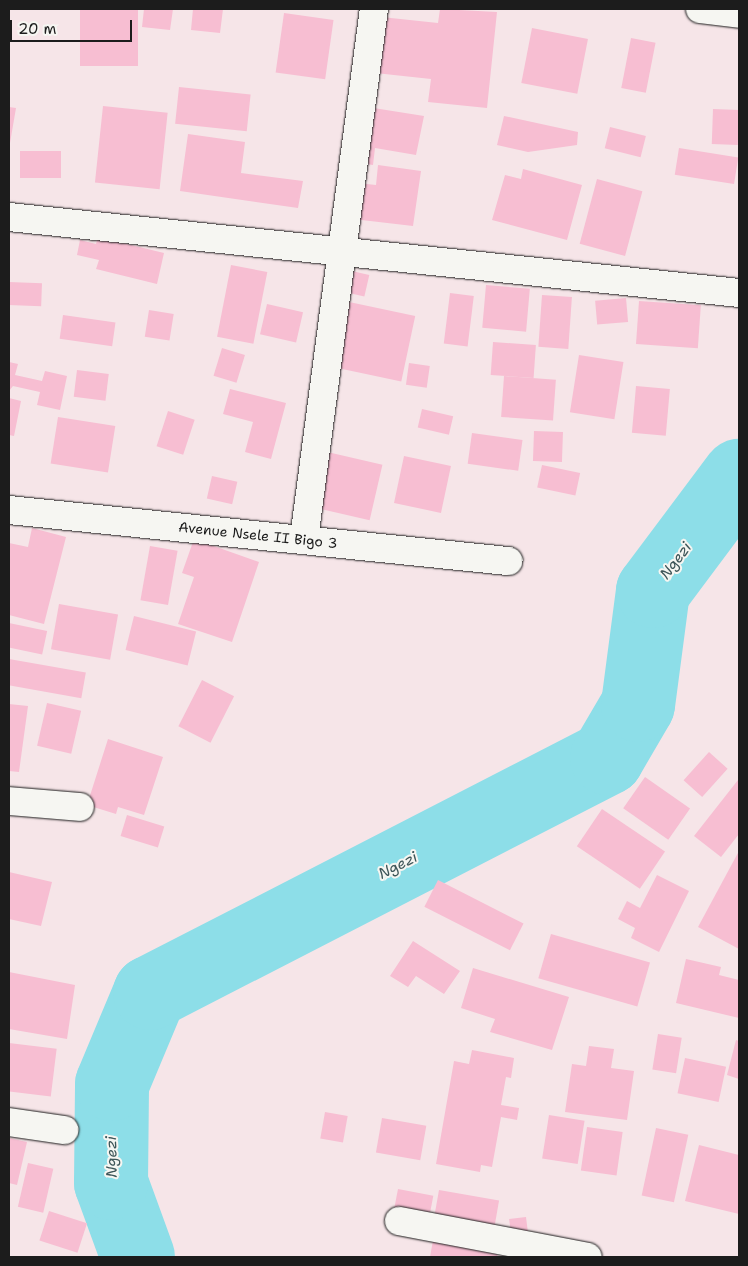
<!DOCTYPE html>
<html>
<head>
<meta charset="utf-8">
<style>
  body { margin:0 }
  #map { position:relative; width:748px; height:1266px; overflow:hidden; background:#f6e5e8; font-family:"Shantell Sans",sans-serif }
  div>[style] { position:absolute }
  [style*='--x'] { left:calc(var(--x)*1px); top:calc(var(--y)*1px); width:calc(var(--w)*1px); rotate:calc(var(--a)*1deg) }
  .river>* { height:74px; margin:-37px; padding:0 37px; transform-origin:37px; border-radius:37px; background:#8ddee8 }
  .building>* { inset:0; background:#f7bed2; transform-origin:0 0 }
  .roads { filter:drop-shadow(0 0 1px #1c1c1c) drop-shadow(0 0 1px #1c1c1c) }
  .street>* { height:28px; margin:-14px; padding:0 14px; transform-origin:14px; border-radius:14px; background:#f6f6f2 }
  span { translate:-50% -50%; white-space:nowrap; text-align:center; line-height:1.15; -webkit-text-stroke:4px #f6f6f2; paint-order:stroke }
  .street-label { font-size:14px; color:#1c1c1c }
  .water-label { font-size:15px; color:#3e5659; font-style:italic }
  .frame { position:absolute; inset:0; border:10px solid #1c1c1c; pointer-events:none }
  .scale { position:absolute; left:10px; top:20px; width:122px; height:22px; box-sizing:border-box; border:2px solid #1c1c1c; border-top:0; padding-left:6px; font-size:15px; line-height:18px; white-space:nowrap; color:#1c1c1c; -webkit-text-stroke:4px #f6f6f2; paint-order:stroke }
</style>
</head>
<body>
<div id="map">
  <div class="river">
    <i style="--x:138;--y:1257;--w:79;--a:-110"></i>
    <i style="--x:111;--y:1183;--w:99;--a:-89.4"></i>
    <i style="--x:112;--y:1084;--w:99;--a:-67.3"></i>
    <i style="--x:150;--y:993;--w:514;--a:-27.21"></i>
    <i style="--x:607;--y:758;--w:61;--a:-59.7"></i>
    <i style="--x:638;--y:705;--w:115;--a:-82.5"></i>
    <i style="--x:653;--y:591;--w:144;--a:-53.2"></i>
  </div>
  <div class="building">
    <i style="left:80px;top:9px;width:58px;height:57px"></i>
    <i style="clip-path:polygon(144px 9px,173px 9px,170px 30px,142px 27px)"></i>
    <i style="clip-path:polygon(193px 9px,223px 9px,220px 33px,191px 30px)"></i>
    <i style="clip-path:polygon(440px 9px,497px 12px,487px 108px,428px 102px,431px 79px,366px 72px,372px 16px,438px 23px)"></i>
    <i style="left:284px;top:13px;width:50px;height:60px;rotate:8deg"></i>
    <i style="left:532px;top:28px;width:57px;height:56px;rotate:11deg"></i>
    <i style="left:631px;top:38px;width:25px;height:51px;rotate:11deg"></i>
    <i style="left:179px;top:87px;width:72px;height:37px;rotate:6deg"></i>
    <i style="left:103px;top:106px;width:65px;height:77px;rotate:6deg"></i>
    <i style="clip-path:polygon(361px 106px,424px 116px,416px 155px,375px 148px,373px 165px,352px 162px)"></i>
    <i style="clip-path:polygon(9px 107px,16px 108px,10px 143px,9px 143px)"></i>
    <i style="left:713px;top:109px;width:26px;height:35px;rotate:2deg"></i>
    <i style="clip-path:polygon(504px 116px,578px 132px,577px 145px,528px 152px,497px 145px)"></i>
    <i style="left:610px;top:127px;width:37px;height:22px;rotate:14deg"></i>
    <i style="clip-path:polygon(188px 134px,245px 142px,241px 173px,303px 181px,298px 208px,180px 191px)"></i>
    <i style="left:679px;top:148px;width:60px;height:27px;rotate:9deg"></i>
    <i style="left:20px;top:151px;width:41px;height:27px"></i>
    <i style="clip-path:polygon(378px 165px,421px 171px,413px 226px,353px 219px,357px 183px,376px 185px)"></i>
    <i style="clip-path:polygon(523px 169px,582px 185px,567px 240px,492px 220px,505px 175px,521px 179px)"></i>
    <i style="left:597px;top:179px;width:47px;height:67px;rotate:15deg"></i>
    <i style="clip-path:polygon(98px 237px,164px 253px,157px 284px,96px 269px,99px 260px,77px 255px,80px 240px,96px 244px)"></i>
    <i style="left:231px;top:265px;width:37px;height:73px;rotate:11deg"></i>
    <i style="left:343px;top:269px;width:27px;height:22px;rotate:13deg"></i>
    <i style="left:9px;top:282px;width:33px;height:23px;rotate:2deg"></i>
    <i style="left:486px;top:285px;width:44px;height:43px;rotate:5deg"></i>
    <i style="left:450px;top:293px;width:24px;height:51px;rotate:7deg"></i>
    <i style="left:542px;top:295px;width:30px;height:52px;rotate:4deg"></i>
    <i style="left:626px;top:298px;width:24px;height:31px;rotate:85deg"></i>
    <i style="left:335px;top:299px;width:82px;height:67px;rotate:12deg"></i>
    <i style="left:639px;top:301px;width:62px;height:43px;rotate:4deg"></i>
    <i style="left:267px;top:304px;width:37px;height:31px;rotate:13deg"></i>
    <i style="left:149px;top:310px;width:25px;height:27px;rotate:9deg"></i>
    <i style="left:63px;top:315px;width:53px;height:24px;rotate:8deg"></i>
    <i style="left:493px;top:342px;width:43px;height:33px;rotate:4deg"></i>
    <i style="left:222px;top:348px;width:24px;height:29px;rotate:17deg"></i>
    <i style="left:579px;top:355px;width:45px;height:58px;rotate:9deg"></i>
    <i style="clip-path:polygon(9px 362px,18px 364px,15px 375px,42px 381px,45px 371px,67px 376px,60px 410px,37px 405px,40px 392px,13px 386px,9px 391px)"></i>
    <i style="left:409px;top:363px;width:21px;height:22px;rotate:8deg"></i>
    <i style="left:77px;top:370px;width:32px;height:27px;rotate:7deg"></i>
    <i style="left:504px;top:376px;width:52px;height:41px;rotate:4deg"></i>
    <i style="left:636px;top:386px;width:34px;height:47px;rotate:5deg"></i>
    <i style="clip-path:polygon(230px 389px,286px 403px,271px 459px,245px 452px,253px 422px,223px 414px)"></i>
    <i style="clip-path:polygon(9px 398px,21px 401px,14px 436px,9px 435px)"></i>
    <i style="left:422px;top:409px;width:32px;height:19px;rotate:13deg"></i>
    <i style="left:168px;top:411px;width:28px;height:37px;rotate:18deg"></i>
    <i style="left:58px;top:417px;width:58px;height:47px;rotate:9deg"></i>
    <i style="left:534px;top:431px;width:29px;height:30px;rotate:2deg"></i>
    <i style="left:472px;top:433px;width:51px;height:31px;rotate:8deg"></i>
    <i style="left:323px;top:451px;width:61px;height:57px;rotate:13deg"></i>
    <i style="left:404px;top:456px;width:48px;height:48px;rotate:12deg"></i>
    <i style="left:542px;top:465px;width:39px;height:23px;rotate:12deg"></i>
    <i style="left:212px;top:476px;width:26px;height:23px;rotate:13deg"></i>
    <i style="clip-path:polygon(32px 528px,66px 537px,44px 624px,9px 615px,9px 543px,28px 547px)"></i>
    <i style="clip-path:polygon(194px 539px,259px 562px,232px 642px,178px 624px,194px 577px,182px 573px)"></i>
    <i style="left:150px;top:546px;width:28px;height:55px;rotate:10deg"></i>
    <i style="left:59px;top:604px;width:60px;height:46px;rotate:10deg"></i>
    <i style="left:134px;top:616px;width:64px;height:35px;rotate:14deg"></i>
    <i style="left:9px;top:623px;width:39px;height:24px;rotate:12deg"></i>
    <i style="left:9px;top:659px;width:78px;height:26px;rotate:10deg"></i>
    <i style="left:202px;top:680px;width:36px;height:52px;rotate:27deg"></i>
    <i style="left:47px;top:703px;width:35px;height:44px;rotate:13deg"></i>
    <i style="clip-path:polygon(9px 704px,28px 706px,19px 772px,9px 771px)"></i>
    <i style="clip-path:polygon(108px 739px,163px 757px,144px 815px,118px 807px,116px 814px,87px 805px)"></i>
    <i style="left:709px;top:752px;width:25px;height:38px;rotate:42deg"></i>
    <i style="left:645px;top:777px;width:55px;height:38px;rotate:35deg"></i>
    <i style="clip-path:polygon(738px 780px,739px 834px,721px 857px,694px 836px)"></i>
    <i style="left:602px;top:809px;width:76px;height:45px;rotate:34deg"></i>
    <i style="left:127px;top:815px;width:39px;height:22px;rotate:17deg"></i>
    <i style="clip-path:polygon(739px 851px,739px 949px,698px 927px)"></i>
    <i style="clip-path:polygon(9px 872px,52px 882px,41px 926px,9px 919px)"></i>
    <i style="clip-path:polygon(657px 875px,689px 891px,659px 952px,631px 938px,635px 928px,618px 919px,627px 901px,640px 908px)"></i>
    <i style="left:438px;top:880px;width:96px;height:30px;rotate:27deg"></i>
    <i style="left:551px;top:934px;width:103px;height:46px;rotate:16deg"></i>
    <i style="clip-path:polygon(413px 941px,460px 971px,444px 994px,416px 976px,408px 987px,390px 976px)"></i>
    <i style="clip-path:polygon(686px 959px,721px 967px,719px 975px,739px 980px,739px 1018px,676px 1003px)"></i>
    <i style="clip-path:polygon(473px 968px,569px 997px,552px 1050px,490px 1032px,495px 1019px,461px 1008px)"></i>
    <i style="clip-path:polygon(9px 972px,75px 985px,67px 1039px,9px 1029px)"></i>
    <i style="left:658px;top:1034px;width:24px;height:36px;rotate:9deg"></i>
    <i style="clip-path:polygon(736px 1040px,739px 1041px,739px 1079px,727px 1075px)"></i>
    <i style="left:9px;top:1043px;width:48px;height:48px;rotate:7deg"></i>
    <i style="clip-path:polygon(589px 1046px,614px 1049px,611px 1068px,634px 1071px,627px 1120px,565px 1112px,572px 1064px,586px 1066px)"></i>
    <i style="clip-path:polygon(472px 1050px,514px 1058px,511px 1078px,506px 1077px,501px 1105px,519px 1108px,517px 1120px,501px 1117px,492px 1167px,481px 1165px,480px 1172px,436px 1164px,454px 1061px,469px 1064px)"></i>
    <i style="left:685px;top:1058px;width:42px;height:36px;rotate:12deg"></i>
    <i style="left:325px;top:1112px;width:23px;height:27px;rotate:10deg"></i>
    <i style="left:549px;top:1115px;width:36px;height:44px;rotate:9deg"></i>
    <i style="left:382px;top:1118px;width:45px;height:35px;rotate:10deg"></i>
    <i style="left:587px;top:1127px;width:36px;height:44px;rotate:8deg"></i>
    <i style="left:656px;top:1128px;width:33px;height:69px;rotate:12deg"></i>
    <i style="clip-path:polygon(9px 1138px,27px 1142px,17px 1185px,9px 1183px)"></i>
    <i style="clip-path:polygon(699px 1145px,739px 1155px,739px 1214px,685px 1201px)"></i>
    <i style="left:28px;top:1163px;width:26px;height:45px;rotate:13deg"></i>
    <i style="left:398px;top:1189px;width:36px;height:34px;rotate:11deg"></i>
    <i style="left:439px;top:1190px;width:61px;height:25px;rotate:10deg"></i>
    <i style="left:49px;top:1211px;width:40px;height:31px;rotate:18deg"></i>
    <i style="left:526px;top:1217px;width:24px;height:17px;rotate:83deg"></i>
    <i style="clip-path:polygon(436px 1224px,500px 1233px,497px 1257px,430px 1257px)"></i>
  </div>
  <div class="roads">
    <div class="street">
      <i style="--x:700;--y:9;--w:39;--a:7"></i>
      <i style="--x:9;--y:217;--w:734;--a:5.94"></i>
      <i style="--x:9;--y:510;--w:502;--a:5.84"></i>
      <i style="--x:304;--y:539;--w:535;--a:-82.48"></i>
      <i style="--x:9;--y:801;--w:71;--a:4.8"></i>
      <i style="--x:9;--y:1122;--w:56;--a:8.3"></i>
      <i style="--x:399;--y:1221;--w:192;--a:10.8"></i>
    </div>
  </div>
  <div class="street-label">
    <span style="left:258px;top:535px;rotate:6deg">Avenue Nsele II Bigo 3</span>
  </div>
  <div class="water-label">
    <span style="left:676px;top:561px;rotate:-53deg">Ngezi</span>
    <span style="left:398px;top:866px;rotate:-27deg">Ngezi</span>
    <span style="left:112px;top:1157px;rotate:-91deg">Ngezi</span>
  </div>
  <div class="frame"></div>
  <div class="scale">20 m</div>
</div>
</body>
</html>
